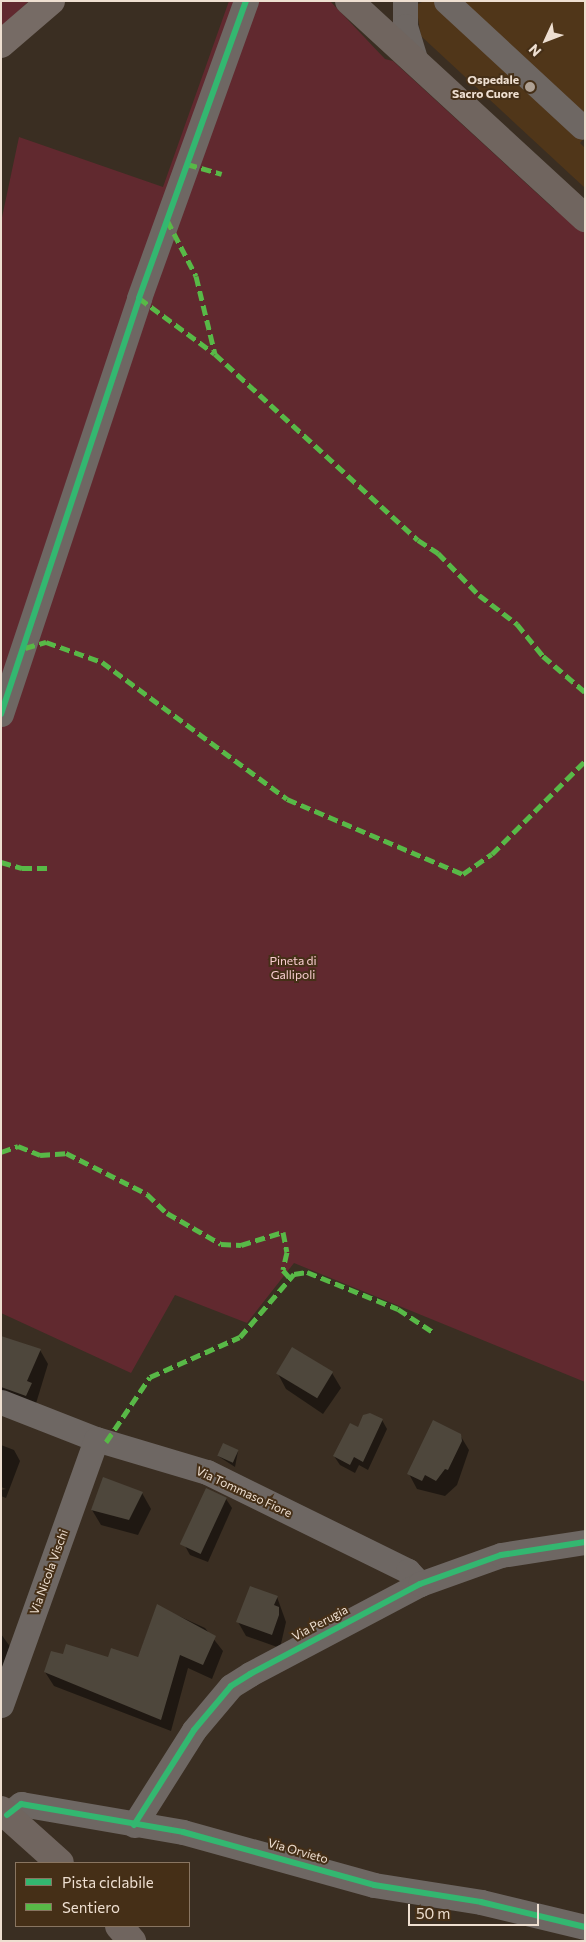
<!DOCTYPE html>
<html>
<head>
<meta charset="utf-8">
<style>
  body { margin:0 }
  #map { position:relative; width:586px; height:1942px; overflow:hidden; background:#3a2e22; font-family:Commissioner,sans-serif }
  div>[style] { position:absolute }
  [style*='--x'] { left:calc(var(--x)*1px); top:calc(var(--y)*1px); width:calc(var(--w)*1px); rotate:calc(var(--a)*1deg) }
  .built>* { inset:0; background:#503619 }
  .green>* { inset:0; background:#61292f }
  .shadow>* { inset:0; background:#0007 }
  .building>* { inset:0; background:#4e473c; transform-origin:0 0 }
  .minor>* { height:25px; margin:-12.5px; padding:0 12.5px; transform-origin:12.5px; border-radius:12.5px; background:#6e6763 }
  .major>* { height:28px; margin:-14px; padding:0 14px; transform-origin:14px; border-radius:14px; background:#70655f }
  .highway>* { height:28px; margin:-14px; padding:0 14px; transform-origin:14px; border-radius:14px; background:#766b65 }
  .quiet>* { height:5px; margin-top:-2.5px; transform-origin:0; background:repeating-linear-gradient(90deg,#58b947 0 10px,transparent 0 15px) }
  .cycleway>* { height:6px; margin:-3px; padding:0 3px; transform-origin:3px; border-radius:3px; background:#33b770 }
  .dots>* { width:14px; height:14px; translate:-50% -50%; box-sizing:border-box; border:2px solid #452f17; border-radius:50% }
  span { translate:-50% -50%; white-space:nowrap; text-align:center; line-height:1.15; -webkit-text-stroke:4px #452f17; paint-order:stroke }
  .poi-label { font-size:12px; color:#eedfd1; font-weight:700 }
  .right { translate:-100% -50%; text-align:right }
  .park-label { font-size:12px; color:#faced1 }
  .street-label { font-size:12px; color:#eedfd1 }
  .frame { position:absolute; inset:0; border:2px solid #eedfd1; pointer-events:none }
  .legend { position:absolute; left:15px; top:1862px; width:175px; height:65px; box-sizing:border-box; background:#452f17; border:1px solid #897561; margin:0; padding:6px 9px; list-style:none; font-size:15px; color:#eedfd1 }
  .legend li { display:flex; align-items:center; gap:10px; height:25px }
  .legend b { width:25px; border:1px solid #897561 }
  .north { position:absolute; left:521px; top:15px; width:50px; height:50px; -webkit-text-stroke:4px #452f17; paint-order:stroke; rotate:227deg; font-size:14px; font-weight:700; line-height:20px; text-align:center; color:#eedfd1 }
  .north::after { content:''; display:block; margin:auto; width:18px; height:22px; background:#eedfd1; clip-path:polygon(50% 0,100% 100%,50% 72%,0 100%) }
  .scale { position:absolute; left:408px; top:1904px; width:131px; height:22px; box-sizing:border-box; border:2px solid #eedfd1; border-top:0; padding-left:6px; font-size:15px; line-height:18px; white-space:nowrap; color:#eedfd1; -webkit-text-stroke:4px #452f17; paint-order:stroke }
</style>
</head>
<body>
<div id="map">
  <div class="built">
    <i style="clip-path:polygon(424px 1px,585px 1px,585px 137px,580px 143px,585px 148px,585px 188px,421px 36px,416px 5px)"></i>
  </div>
  <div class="green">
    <i style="clip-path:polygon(1px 1px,29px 1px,1px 27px)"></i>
    <i style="clip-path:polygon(229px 1px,330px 1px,385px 59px,393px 61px,554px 209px,585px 215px,585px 1382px,294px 1263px,247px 1323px,175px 1295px,131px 1373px,1px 1313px,1px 222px,19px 137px,163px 187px)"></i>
  </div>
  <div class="shadow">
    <i style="clip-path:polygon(1px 1337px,40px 1350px,48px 1364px,34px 1410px,1px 1396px)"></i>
    <i style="clip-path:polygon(332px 1373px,341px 1388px,323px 1414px,286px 1389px,278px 1374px)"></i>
    <i style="clip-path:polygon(382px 1420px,387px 1429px,368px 1470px,359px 1465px,355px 1473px,340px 1465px,334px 1456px,358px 1429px)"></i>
    <i style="clip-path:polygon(460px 1435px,469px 1450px,457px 1485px,445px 1496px,417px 1489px,409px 1474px)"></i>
    <i style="clip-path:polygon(1px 1445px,14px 1450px,20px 1461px,6px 1498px,1px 1496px,1px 1490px,6px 1489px,1px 1487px)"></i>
    <i style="clip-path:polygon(238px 1451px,235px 1467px,218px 1456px)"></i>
    <i style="clip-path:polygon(142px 1493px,151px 1509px,138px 1535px,101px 1525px,92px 1510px)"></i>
    <i style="clip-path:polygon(226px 1499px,232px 1508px,208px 1562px,190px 1555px,185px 1546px)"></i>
    <i style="clip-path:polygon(277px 1597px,286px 1622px,280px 1648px,246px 1636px,238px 1622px)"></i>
    <i style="clip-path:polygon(157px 1606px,205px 1628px,223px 1651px,212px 1679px,188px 1668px,171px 1731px,54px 1686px,45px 1672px,64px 1656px,138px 1658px)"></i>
    <i style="clip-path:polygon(1px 1634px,11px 1648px,1px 1678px)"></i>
  </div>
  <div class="building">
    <i style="clip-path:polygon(1px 1336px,41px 1349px,27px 1381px,32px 1383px,26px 1396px,1px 1387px)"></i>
    <i style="left:292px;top:1347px;width:48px;height:31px;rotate:31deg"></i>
    <i style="clip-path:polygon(370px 1413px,383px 1419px,363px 1462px,354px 1457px,350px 1465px,333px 1456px,350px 1423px,358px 1427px,363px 1415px)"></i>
    <i style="clip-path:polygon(433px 1420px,461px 1434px,462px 1441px,448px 1470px,445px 1469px,436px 1481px,425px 1475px,422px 1481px,407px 1474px)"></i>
    <i style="left:223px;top:1443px;width:17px;height:14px;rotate:24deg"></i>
    <i style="clip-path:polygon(103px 1477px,143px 1492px,129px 1520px,91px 1510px)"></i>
    <i style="left:206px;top:1488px;width:23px;height:62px;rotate:25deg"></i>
    <i style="clip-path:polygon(250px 1586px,278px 1596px,274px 1605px,279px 1607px,279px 1615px,272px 1635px,236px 1622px)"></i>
    <i style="clip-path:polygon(157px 1604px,216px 1636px,203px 1665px,180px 1655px,161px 1720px,44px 1672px,51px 1651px,63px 1654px,66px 1644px,108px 1657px,111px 1648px,138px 1657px)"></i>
  </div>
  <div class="minor">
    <i style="--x:405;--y:1;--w:25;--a:90"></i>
    <i style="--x:405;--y:26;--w:38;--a:73"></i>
    <i style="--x:446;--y:1;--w:185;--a:42.8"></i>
    <i style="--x:1;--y:714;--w:438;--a:-71.6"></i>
    <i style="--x:139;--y:298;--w:316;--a:-70.2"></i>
    <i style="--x:1;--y:1402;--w:102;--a:21.3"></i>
    <i style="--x:96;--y:1439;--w:116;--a:16.6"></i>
    <i style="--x:207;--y:1472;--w:224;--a:26.2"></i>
    <i style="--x:408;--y:1571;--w:18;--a:47"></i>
    <i style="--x:1;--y:1705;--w:282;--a:-70.3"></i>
    <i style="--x:7;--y:1815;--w:18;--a:-38"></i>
    <i style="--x:21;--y:1804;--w:164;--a:9.8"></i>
    <i style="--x:183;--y:1832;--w:198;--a:15.5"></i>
    <i style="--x:374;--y:1885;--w:108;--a:9"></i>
    <i style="--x:481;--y:1902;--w:107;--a:13.5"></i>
    <i style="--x:134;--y:1825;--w:112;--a:-57.7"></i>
    <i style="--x:194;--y:1730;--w:57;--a:-49.9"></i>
    <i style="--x:231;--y:1686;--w:22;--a:-32"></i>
    <i style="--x:250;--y:1674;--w:192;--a:-27.9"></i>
    <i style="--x:420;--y:1584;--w:86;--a:-19.7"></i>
    <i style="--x:501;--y:1555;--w:85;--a:-8.8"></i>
  </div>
  <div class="major">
    <i style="--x:349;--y:1;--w:321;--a:42.6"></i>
    <i style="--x:1;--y:1810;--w:79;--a:41.9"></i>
    <i style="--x:119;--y:1926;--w:20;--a:49"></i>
  </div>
  <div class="highway">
    <i style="--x:1;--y:44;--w:66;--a:-40.7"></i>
  </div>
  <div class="quiet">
    <i style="--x:187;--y:164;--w:36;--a:16"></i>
    <i style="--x:167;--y:220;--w:63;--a:62.6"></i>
    <i style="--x:196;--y:276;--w:80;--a:76.3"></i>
    <i style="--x:139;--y:298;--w:94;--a:36.4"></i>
    <i style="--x:215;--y:354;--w:275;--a:42.5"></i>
    <i style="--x:418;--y:540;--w:24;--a:33"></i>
    <i style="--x:438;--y:553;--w:59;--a:45.7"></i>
    <i style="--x:479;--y:595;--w:48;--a:37.3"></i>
    <i style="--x:517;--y:624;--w:41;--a:50.9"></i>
    <i style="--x:543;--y:656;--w:55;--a:40.6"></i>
    <i style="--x:25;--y:648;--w:22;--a:-16"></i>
    <i style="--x:46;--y:642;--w:59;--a:19.7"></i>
    <i style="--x:102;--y:662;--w:230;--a:36.5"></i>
    <i style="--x:287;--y:799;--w:191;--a:23.1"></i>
    <i style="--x:463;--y:874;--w:35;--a:-35"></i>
    <i style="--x:492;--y:854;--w:132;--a:-45"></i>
    <i style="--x:1;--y:862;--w:22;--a:16"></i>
    <i style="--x:22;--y:868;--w:28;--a:0"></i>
    <i style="--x:1;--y:1152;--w:18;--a:-19"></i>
    <i style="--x:18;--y:1146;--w:24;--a:22"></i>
    <i style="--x:40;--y:1155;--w:26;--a:-4"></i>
    <i style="--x:66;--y:1153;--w:91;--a:26.8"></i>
    <i style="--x:147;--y:1194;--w:28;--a:44"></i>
    <i style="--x:167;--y:1213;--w:62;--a:29.9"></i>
    <i style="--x:221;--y:1244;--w:20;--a:3"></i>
    <i style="--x:241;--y:1245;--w:44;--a:-17.2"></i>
    <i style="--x:283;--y:1232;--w:20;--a:79"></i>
    <i style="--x:287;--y:1252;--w:18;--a:103"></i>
    <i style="--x:283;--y:1270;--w:9;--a:49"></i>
    <i style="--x:106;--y:1442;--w:78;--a:-55.9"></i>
    <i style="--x:150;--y:1377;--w:98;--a:-24"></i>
    <i style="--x:240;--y:1337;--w:83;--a:-49.4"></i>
    <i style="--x:294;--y:1274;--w:13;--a:-9"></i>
    <i style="--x:307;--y:1272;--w:98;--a:22.1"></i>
    <i style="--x:398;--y:1309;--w:42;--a:33.3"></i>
  </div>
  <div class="cycleway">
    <i style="--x:1;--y:714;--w:438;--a:-71.6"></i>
    <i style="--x:139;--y:298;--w:316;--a:-70.2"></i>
    <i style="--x:7;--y:1815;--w:18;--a:-38"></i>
    <i style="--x:21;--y:1804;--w:164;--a:9.8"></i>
    <i style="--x:183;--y:1832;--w:198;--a:15.5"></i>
    <i style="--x:374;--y:1885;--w:108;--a:9"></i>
    <i style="--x:481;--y:1902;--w:107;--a:13.5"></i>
    <i style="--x:134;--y:1825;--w:112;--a:-57.7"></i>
    <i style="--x:194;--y:1730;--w:57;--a:-49.9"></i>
    <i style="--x:231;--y:1686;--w:22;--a:-32"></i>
    <i style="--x:250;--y:1674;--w:192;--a:-27.9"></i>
    <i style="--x:420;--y:1584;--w:86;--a:-19.7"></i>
    <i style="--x:501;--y:1555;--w:85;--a:-8.8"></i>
  </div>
  <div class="dots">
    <i style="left:530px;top:87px;background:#afa194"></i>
  </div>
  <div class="poi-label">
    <span class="right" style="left:519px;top:87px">Ospedale<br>Sacro Cuore</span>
  </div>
  <div class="park-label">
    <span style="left:293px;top:968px">Pineta di<br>Gallipoli</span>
  </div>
  <div class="street-label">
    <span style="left:244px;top:1492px;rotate:25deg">Via Tommaso Fiore</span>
    <span style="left:49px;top:1572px;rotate:-70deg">Via Nicola Vischi</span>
    <span style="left:320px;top:1623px;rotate:-28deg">Via Perugia</span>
    <span style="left:298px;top:1851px;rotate:16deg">Via Orvieto</span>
  </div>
  <div class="frame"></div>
  <ul class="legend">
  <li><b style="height:6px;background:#33b770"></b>Pista ciclabile</li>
  <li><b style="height:6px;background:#58b947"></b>Sentiero</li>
  </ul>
  <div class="north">N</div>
  <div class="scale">50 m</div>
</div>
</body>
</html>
